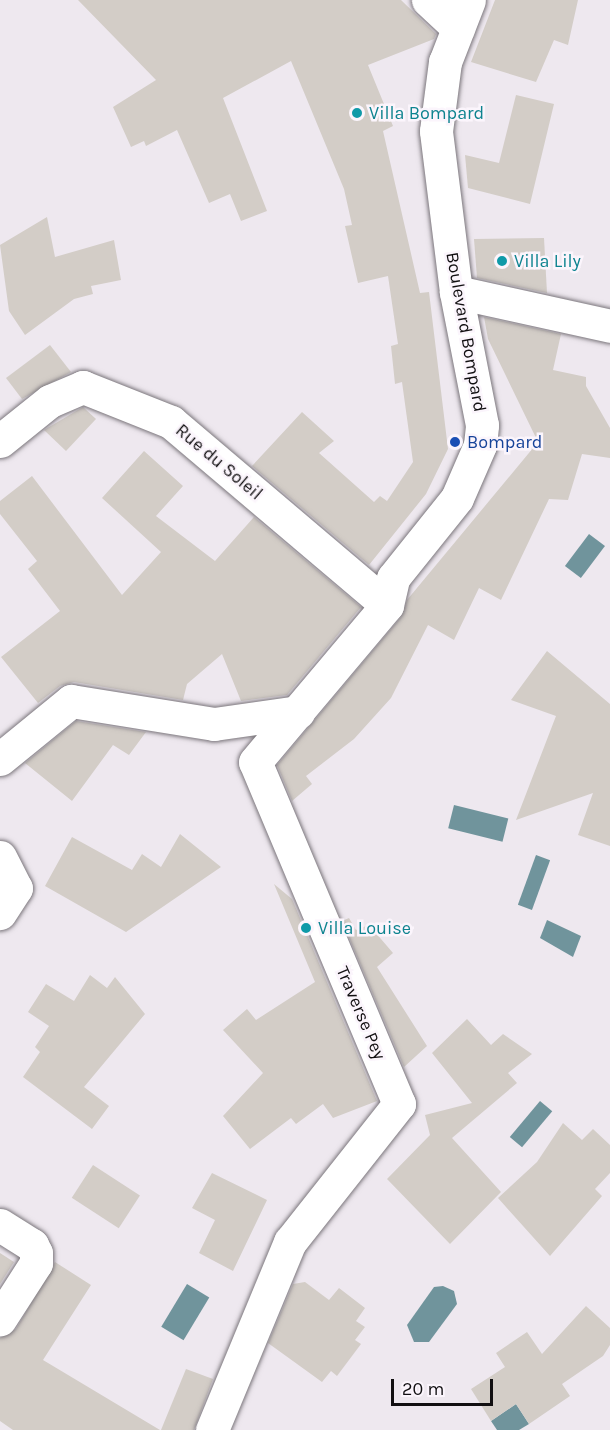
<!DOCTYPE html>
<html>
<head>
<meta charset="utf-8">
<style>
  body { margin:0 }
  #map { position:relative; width:610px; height:1430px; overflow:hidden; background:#eee8ef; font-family:Karla,sans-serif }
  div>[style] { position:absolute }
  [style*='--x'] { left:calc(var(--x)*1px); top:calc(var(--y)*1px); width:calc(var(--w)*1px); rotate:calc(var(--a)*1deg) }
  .water>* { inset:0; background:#70949c; transform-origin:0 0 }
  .building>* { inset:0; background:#d3cdc7; transform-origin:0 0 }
  .roads { filter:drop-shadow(0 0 2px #7b767c) drop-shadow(0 0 2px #7b767c) }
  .minor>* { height:33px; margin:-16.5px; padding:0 16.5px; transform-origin:16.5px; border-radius:16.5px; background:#fff }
  .dots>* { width:16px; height:16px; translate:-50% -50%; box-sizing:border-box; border:3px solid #fbf5fc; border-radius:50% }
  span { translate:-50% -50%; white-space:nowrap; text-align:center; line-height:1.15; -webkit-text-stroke:5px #fbf5fc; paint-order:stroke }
  .culture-label { font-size:18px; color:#0d838f }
  .left { translate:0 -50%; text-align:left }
  .street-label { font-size:18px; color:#110f11 }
  .transit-label { font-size:18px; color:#164399 }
  .scale { position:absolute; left:391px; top:1379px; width:102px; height:27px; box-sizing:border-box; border:3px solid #110f11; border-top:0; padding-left:8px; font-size:18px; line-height:21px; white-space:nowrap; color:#110f11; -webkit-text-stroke:4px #fbf5fc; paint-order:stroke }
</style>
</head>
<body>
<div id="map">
  <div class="water">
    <i style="left:589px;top:534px;width:20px;height:40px;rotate:37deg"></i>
    <i style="left:454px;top:805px;width:56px;height:24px;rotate:14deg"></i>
    <i style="left:536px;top:855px;width:15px;height:53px;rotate:20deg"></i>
    <i style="clip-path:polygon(547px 920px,581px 936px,573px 957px,540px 938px)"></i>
    <i style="left:540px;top:1101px;width:16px;height:47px;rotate:40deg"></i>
    <i style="left:187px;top:1284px;width:26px;height:50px;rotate:31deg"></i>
    <i style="clip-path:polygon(443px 1286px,454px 1291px,457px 1304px,429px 1342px,414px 1342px,407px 1325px,434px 1287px)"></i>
    <i style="clip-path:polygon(516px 1404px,529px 1424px,519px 1430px,497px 1430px,491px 1421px)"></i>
  </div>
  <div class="building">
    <i style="clip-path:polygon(78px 0,401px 0,436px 34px,434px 39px,368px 65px,393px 126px,383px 131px,420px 293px,429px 292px,448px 449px,426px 494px,369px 565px,252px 466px,302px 412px,334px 441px,319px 453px,374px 502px,380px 496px,387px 501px,413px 462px,402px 382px,395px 384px,391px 346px,398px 344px,388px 276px,358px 283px,345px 226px,352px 225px,344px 189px,291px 61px,223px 98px,267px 211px,241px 221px,230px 194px,209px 203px,177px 130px,146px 146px,144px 141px,131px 147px,113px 107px,156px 80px)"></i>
    <i style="clip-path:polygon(495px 0,578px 0,568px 45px,554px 40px,536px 82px,471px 62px)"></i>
    <i style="clip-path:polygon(516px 95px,554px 104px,530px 204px,468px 188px,465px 155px,499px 163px)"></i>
    <i style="clip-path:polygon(47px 217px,55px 257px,114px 240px,121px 280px,91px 286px,93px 294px,74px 299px,25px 335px,9px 311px,0 245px)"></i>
    <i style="clip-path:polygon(544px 238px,547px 293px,477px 278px,474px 239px)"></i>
    <i style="clip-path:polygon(484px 317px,561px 334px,553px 370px,586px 377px,586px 386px,610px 428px,610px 458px,582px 454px,568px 500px,549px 499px,501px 600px,479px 588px,454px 640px,428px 625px,391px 698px,354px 739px,306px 776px,312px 784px,292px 801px,277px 765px,401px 617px,407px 600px,538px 442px,488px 339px)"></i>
    <i style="clip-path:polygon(50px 345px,71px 372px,22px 399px,6px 378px)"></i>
    <i style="clip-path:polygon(83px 407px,96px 419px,66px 451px,44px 430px)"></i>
    <i style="clip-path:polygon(144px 451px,183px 486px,156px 516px,215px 561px,254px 517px,361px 607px,287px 695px,241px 701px,222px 654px,187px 684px,183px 700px,74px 682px,60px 686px,38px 703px,1px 657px,60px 611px,28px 569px,37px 561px,0 514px,0 501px,32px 476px,122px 595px,161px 552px,102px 498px)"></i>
    <i style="clip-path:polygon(547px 651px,610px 704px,610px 846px,578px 835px,593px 793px,516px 820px,556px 716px,511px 700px)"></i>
    <i style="clip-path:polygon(76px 721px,146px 732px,129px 755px,113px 745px,72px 801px,25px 763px)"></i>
    <i style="clip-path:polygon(180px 834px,221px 867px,126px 932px,45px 886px,72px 837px,132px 870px,142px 854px,161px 867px)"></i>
    <i style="clip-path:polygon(274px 884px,292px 899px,377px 1101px,333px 1118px,323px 1104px,296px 1124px,291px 1118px,250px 1149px,223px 1116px,263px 1073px,223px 1030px,247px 1009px,256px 1020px,315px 982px)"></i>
    <i style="clip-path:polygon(349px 918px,356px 930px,369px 925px,393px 953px,377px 967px,427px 1046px,404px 1067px,342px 921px)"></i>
    <i style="clip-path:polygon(90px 975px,107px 988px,115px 977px,145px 1014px,84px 1087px,109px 1106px,92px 1129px,23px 1077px,40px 1052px,35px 1047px,49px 1026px,28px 1012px,46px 984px,74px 1001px)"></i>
    <i style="clip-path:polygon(467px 1019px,491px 1045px,503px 1034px,532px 1054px,508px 1073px,517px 1083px,452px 1138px,501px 1192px,450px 1244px,387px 1179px,430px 1135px,425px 1115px,472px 1103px,432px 1053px)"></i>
    <i style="clip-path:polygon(563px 1123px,582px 1140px,593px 1129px,610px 1145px,610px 1173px,595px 1189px,602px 1196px,550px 1256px,498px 1198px,537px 1162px)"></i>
    <i style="left:93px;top:1165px;width:56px;height:39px;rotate:33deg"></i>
    <i style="clip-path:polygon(212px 1173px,267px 1200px,233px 1271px,199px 1253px,215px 1220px,192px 1208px)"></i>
    <i style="clip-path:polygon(0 1253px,14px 1262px,0 1284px)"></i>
    <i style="clip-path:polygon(55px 1262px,91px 1285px,43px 1360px,160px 1430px,13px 1430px,0 1421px,0 1338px,16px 1329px)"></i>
    <i style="clip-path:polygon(305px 1282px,329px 1300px,339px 1288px,365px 1308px,356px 1321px,365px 1327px,355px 1340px,361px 1344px,337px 1376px,331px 1371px,322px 1382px,268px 1343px,293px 1284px)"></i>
    <i style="clip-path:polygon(586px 1306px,610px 1328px,610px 1345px,603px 1356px,562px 1384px,570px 1396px,529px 1424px,516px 1404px,491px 1421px,471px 1389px,505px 1367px,496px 1353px,527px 1332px,542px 1354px)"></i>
    <i style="clip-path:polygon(186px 1369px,213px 1379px,194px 1430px,161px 1430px)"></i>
  </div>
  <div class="roads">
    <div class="minor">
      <i style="--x:428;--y:0;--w:41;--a:43"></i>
      <i style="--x:456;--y:292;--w:158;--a:12.4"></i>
      <i style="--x:0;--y:441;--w:64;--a:-38.7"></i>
      <i style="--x:50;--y:401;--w:36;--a:-23"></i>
      <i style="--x:83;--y:387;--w:95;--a:21.7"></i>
      <i style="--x:171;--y:422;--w:283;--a:40.3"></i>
      <i style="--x:0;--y:759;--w:92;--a:-39.2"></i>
      <i style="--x:71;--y:701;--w:145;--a:9.1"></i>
      <i style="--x:214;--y:724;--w:85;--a:-8.1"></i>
      <i style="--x:0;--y:857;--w:35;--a:63"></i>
      <i style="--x:16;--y:888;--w:30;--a:123"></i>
      <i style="--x:0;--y:1225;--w:38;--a:32"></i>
      <i style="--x:32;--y:1245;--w:9;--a:63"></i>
      <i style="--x:36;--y:1253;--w:10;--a:90"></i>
      <i style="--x:36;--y:1263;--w:67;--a:122.7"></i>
      <i style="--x:212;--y:1430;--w:204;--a:-67.5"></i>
      <i style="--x:290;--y:1242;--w:176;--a:-51.7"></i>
      <i style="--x:399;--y:1104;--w:371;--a:-112.8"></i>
      <i style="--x:255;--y:762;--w:205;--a:-49.9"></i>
      <i style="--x:387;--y:605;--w:28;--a:-77"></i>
      <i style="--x:393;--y:578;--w:102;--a:-51.3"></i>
      <i style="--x:457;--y:498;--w:58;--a:-66.5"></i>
      <i style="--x:480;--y:445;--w:20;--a:-84"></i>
      <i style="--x:482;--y:425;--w:136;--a:-101.1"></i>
      <i style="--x:456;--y:292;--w:162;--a:-97.1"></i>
      <i style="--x:436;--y:131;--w:70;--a:-82.6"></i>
      <i style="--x:445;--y:62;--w:66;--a:-68.8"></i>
    </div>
  </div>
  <div class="dots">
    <i style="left:357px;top:113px;background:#0f9aa8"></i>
    <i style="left:502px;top:261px;background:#0f9aa8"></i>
    <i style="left:455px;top:442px;background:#1a4fb4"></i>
    <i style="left:306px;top:928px;background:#0f9aa8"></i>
  </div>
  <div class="culture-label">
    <span class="left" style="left:369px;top:113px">Villa Bompard</span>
    <span class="left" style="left:514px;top:261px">Villa Lily</span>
    <span class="left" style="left:318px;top:928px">Villa Louise</span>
  </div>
  <div class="street-label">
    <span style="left:466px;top:332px;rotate:80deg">Boulevard Bompard</span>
    <span style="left:219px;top:462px;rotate:40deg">Rue du Soleil</span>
    <span style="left:361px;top:1013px;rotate:67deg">Traverse Pey</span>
  </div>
  <div class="transit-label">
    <span class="left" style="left:467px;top:442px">Bompard</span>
  </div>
  <div class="scale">20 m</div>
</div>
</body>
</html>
